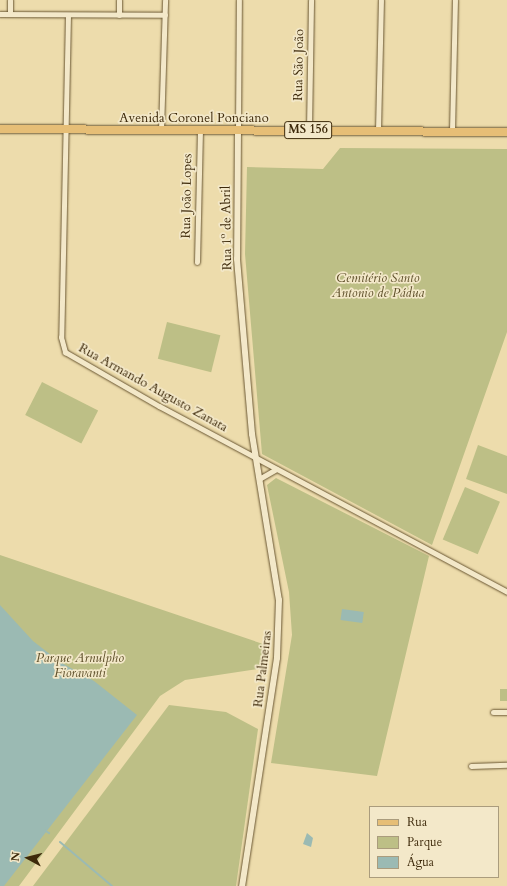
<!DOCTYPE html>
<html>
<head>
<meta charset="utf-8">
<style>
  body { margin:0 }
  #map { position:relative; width:507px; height:886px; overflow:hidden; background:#eddcac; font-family:Cardo,serif }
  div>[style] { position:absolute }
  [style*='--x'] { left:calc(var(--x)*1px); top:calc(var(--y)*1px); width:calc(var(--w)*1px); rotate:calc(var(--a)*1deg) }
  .green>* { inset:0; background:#bdbf86; transform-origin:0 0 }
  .water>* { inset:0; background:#9bbab3; transform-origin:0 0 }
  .stream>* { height:2px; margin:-1px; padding:0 1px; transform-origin:1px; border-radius:1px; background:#9bbab3 }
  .roads { filter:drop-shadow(0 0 1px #695632) drop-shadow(0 0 1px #695632) }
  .minor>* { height:5px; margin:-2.5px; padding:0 2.5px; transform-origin:2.5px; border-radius:2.5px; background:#f3e8c9 }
  .tertiary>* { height:6px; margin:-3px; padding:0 3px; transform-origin:3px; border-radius:3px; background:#f3e8c9 }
  .primary>* { height:8px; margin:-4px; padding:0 4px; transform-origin:4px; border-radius:4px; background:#e6be76 }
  span { translate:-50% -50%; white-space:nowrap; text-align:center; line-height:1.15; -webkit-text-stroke:3.5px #f3e8c9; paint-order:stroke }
  .shield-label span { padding:1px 3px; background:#f3e8c9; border:1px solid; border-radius:3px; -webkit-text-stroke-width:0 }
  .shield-label { font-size:12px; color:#3d290a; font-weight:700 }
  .street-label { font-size:13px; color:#3d290a }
  .park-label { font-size:13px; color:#5d4e29; font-style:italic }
  .legend { position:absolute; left:369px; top:806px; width:130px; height:72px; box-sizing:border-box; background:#f3e8c9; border:1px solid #aa9c7d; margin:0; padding:5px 7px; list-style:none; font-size:12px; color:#3d290a }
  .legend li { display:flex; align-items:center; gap:8px; height:20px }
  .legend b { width:20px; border:1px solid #aa9c7d }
  .north { position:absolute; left:8px; top:838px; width:40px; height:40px; -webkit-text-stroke:3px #f3e8c9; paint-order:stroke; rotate:277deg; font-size:11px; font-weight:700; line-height:16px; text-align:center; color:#3d290a }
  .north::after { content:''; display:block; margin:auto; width:14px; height:18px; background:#3d290a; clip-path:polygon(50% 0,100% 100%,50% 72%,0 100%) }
</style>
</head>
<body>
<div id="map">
  <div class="green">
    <i style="clip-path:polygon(340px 148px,507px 149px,507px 332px,432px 545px,262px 454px,245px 254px,247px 167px,323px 169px)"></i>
    <i style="left:167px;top:322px;width:55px;height:38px;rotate:14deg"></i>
    <i style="left:42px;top:382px;width:63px;height:37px;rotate:27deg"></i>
    <i style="clip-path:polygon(478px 445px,507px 456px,507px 494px,466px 479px)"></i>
    <i style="clip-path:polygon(276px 478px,429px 556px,377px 776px,271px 763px,292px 635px,289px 592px,267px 485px)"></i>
    <i style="left:465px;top:487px;width:38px;height:57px;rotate:23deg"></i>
    <i style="clip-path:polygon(0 555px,266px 645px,265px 668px,185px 680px,160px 696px,19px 886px,0 886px)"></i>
    <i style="left:500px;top:689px;width:7px;height:12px"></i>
    <i style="clip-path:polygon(169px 705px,226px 712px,258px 729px,236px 886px,33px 886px)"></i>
  </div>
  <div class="water">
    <i style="clip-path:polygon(0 605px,33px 641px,60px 662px,94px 681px,137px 715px,4px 886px,0 886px)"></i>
    <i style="left:342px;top:609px;width:22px;height:11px;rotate:8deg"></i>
    <i style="clip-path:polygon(307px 833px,313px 838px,311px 847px,303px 844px)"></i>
  </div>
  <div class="stream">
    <i style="--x:44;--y:830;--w:6;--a:31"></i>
    <i style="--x:60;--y:842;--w:68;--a:40.2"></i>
  </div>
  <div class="roads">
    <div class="minor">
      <i style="--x:0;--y:14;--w:165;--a:0.3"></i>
      <i style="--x:10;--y:14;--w:14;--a:-90"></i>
      <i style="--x:68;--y:15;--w:322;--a:91.2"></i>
      <i style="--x:61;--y:337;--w:16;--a:75"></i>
      <i style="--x:65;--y:352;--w:108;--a:29.9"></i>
      <i style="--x:159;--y:406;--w:395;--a:28.1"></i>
      <i style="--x:119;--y:15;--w:15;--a:-90"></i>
      <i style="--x:161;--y:130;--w:130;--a:-88.2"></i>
      <i style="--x:238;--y:130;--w:130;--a:-89.6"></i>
      <i style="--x:309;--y:130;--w:130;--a:-89.1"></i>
      <i style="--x:378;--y:131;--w:131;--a:-88.7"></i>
      <i style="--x:452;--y:131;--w:131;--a:-88.7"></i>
      <i style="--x:197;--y:262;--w:132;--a:-88.7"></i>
      <i style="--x:259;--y:479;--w:20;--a:-30"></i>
      <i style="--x:493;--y:712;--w:14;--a:0"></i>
      <i style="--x:471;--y:766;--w:36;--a:-2"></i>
    </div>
    <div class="tertiary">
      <i style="--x:238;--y:130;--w:129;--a:90.4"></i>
      <i style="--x:237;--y:259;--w:176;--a:85.1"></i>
      <i style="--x:252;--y:434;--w:168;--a:80.8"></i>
      <i style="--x:279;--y:600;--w:58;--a:92"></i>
      <i style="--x:277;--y:658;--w:231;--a:98.7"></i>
    </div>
    <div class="primary">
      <i style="--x:0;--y:129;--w:507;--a:0.34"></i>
    </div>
  </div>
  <div class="shield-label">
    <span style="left:308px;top:130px">MS 156</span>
  </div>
  <div class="street-label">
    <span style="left:299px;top:65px;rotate:-89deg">Rua São João</span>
    <span style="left:194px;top:118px">Avenida Coronel Ponciano</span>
    <span style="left:187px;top:196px;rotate:-89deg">Rua João Lopes</span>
    <span style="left:227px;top:228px;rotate:-91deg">Rua 1º de Abril</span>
    <span style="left:153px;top:388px;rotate:29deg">Rua Armando Augusto Zanata</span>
    <span style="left:263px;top:669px;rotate:-83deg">Rua Palmeiras</span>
  </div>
  <div class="park-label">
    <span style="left:378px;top:286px">Cemitério Santo<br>Antonio de Pádua</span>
    <span style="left:80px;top:666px">Parque Arnulpho<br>Fioravanti</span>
  </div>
  <ul class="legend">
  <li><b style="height:5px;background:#e6be76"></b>Rua</li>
  <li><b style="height:11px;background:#bdbf86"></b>Parque</li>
  <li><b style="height:11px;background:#9bbab3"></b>Água</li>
  </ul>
  <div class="north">N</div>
</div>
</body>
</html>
